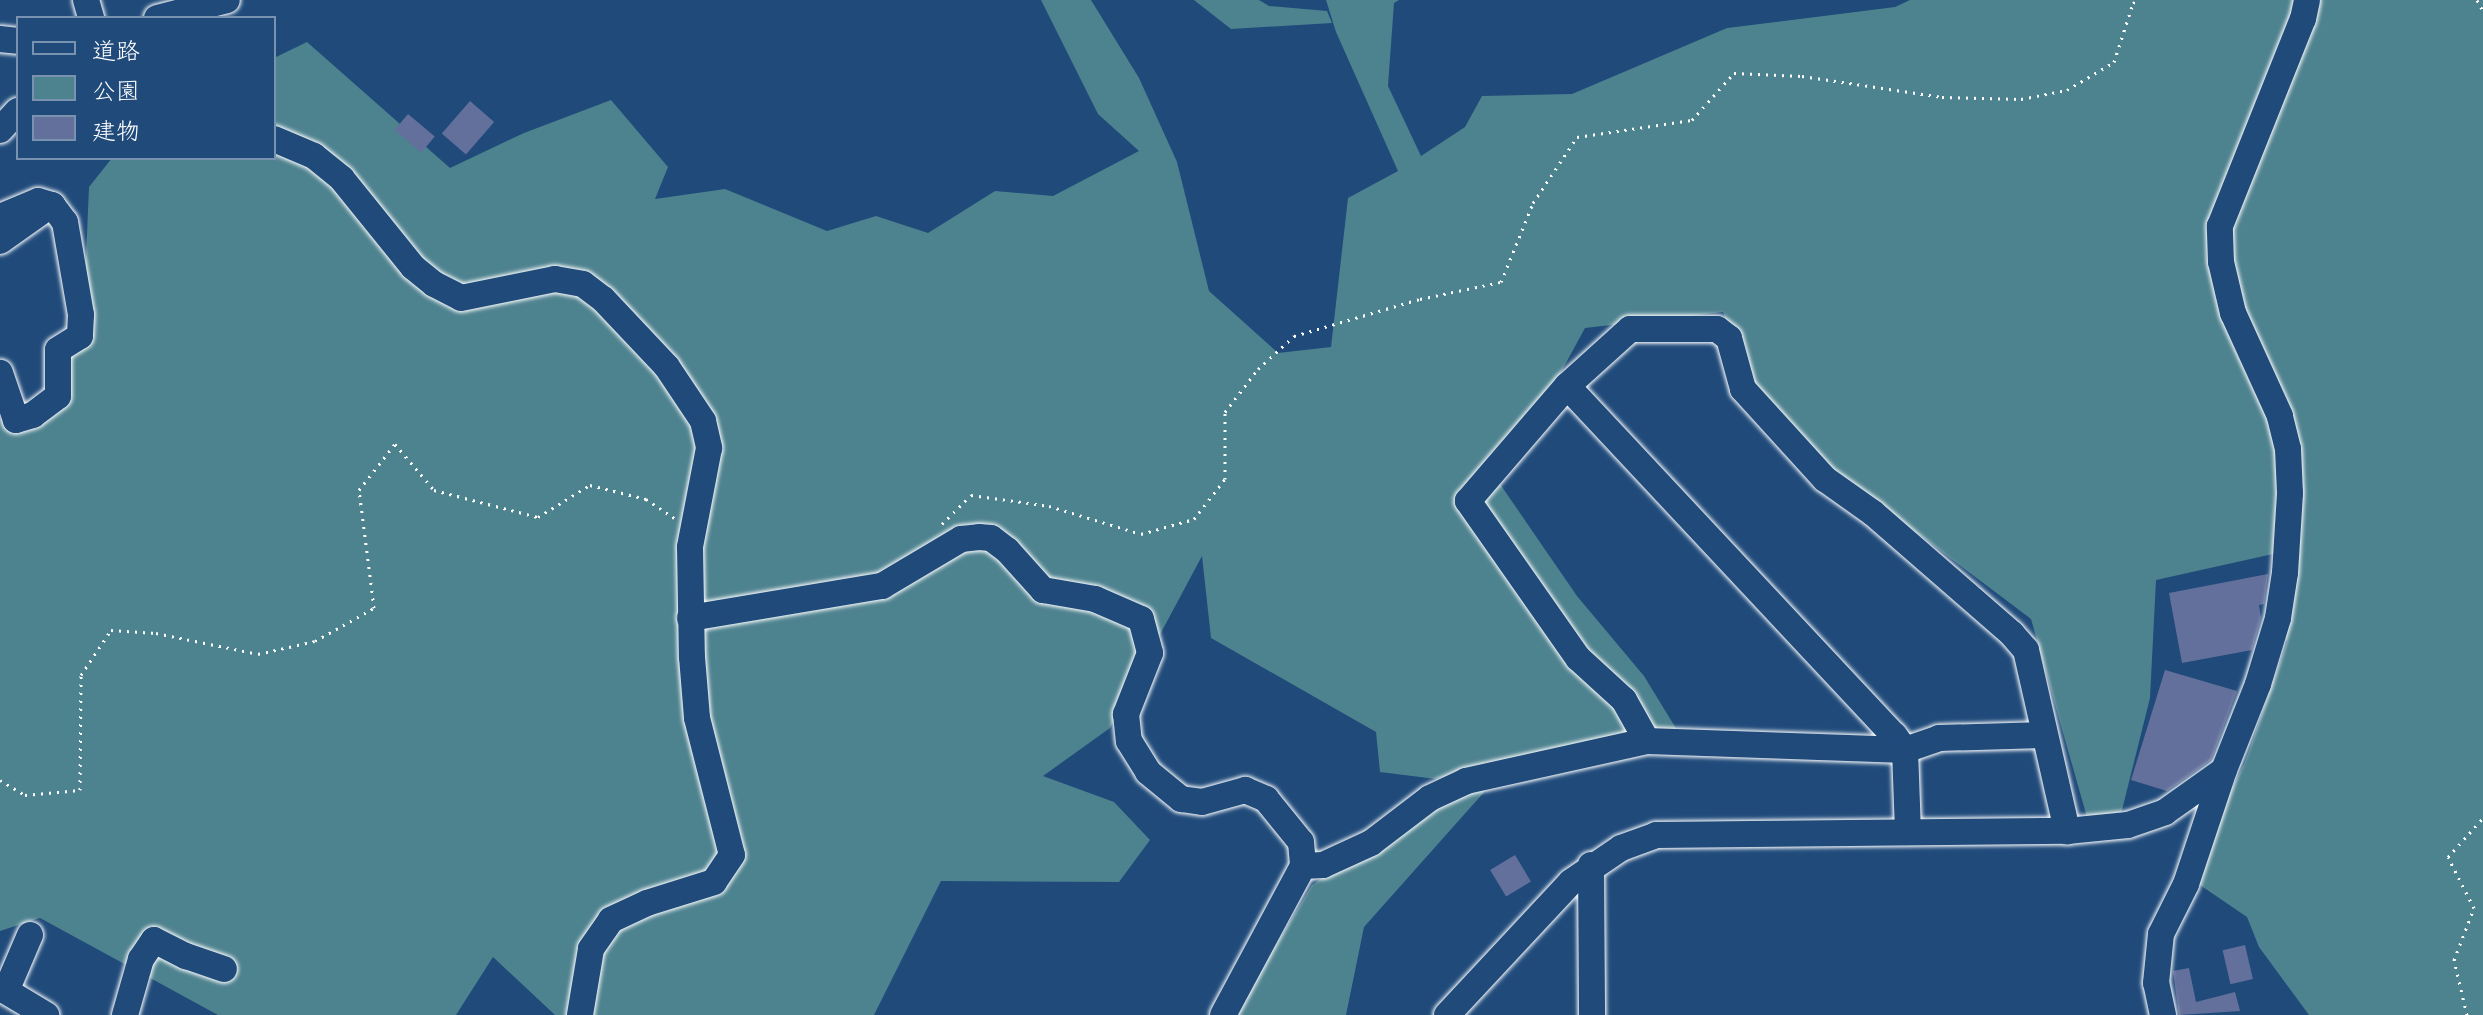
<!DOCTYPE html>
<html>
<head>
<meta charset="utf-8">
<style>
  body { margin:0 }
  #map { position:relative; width:2483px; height:1015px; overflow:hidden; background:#1f4a7a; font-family:Itim,"Klee One",sans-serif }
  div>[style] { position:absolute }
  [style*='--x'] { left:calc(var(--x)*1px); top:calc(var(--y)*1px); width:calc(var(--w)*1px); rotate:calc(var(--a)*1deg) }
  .green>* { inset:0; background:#4d828f }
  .building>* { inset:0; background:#64709c; transform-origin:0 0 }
  .path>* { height:3px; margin-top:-1.5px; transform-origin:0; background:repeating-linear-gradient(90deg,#fff 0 2px,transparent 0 8px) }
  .roads { filter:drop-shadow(0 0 2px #fff) drop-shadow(0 0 2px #fff) }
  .minor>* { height:26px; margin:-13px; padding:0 13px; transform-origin:13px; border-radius:13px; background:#1f4a7a }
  span { translate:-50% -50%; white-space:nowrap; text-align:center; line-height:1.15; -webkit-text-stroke:8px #1f4a7a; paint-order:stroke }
  .legend { position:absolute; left:16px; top:16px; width:260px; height:144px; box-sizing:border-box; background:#1f4a7a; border:2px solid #7992af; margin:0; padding:10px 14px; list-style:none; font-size:24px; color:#fff }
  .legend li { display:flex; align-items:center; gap:16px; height:40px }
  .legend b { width:40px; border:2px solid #7992af }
</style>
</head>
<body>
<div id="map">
  <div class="green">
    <i style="clip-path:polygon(1041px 0,1091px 0,1139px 78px,1177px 162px,1209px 291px,1278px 353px,1331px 347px,1348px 198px,1398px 171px,1336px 32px,1326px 0,1399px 0,1394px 3px,1388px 86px,1421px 156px,1465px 127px,1482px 96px,1572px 94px,1727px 28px,1895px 7px,1910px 0,2483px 0,2483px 1015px,2309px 1015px,2259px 947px,2247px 917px,2197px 883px,2212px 829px,2245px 762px,2287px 642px,2273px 554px,2156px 580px,2150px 698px,2120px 818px,2088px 821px,2031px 619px,1815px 456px,1751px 388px,1723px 312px,1585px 328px,1500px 484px,1577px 596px,1644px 676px,1677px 730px,1481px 766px,1436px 779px,1380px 772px,1376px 732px,1211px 638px,1202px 556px,1110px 728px,1043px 776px,1114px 802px,1150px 840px,1119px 882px,941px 881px,874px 1015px,555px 1015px,493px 957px,456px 1015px,218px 1015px,40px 918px,0 931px,0 419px,58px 396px,84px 305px,89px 187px,112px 158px,274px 158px,274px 58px,307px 42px,450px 168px,524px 133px,611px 100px,668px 167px,655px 199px,725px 189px,827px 231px,876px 216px,928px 233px,995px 191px,1053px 196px,1139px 151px,1098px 114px)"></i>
    <i style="clip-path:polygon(1194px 0,1259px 0,1269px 6px,1327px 11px,1332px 23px,1231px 29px)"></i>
    <i style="clip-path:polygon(1494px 781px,1364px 927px,1346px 1015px,1234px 1015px,1312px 885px,1435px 801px)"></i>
  </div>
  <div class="building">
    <i style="left:470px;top:101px;width:32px;height:43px;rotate:41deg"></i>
    <i style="left:408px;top:114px;width:35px;height:21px;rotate:40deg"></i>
    <i style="clip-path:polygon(2268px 574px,2264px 604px,2259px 605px,2261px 618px,2252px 650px,2182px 663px,2169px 593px)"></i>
    <i style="clip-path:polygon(2165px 670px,2237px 691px,2211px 760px,2167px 791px,2131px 780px)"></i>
    <i style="left:1515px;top:855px;width:31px;height:29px;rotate:59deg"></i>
    <i style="left:2245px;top:945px;width:35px;height:23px;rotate:77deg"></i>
    <i style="clip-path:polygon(2189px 968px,2196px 1002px,2235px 992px,2240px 1011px,2179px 1015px,2173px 971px)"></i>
  </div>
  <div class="path">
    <i style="--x:2477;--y:0;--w:13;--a:61"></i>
    <i style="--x:942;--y:524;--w:41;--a:-45"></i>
    <i style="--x:971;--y:495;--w:79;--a:8"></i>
    <i style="--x:1049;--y:506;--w:96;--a:16.9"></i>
    <i style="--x:1141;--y:534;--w:55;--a:-15.8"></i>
    <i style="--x:1194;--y:519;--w:51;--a:-52.2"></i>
    <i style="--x:1225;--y:479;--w:67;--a:-90"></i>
    <i style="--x:1225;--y:412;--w:54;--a:-52.5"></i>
    <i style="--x:1258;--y:369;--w:49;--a:-42.5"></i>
    <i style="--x:1294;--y:336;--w:131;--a:-16.4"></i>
    <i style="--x:1420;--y:299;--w:83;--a:-11.9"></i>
    <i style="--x:1501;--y:282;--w:85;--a:-67.9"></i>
    <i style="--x:1533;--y:203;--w:79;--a:-56.3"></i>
    <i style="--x:1577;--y:137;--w:116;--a:-8.4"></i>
    <i style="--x:1692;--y:120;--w:63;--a:-48.2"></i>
    <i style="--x:1734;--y:73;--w:68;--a:2.5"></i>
    <i style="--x:1802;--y:76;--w:142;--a:8.5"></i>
    <i style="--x:1942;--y:97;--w:79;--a:1.5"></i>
    <i style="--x:2021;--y:99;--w:47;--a:-11.1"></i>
    <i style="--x:2067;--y:90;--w:55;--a:-30.8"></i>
    <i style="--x:2114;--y:62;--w:62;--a:-72.1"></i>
    <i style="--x:2133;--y:3;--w:6;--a:-31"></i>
    <i style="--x:0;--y:780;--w:29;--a:31"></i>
    <i style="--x:25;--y:795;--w:55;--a:-5.2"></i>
    <i style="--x:80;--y:790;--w:115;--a:-89.5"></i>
    <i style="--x:81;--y:675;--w:54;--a:-56.3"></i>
    <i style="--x:111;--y:630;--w:45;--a:3.8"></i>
    <i style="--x:156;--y:633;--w:104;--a:11.6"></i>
    <i style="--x:258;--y:654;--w:58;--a:-12.8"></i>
    <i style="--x:315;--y:641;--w:68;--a:-29.2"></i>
    <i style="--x:374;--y:608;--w:119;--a:-97.2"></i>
    <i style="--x:359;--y:490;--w:58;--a:-52"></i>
    <i style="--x:395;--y:444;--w:60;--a:49.7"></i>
    <i style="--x:434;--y:490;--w:107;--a:14.6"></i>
    <i style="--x:538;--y:517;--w:61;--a:-31.6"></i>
    <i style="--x:590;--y:485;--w:58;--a:14"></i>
    <i style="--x:646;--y:499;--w:34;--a:34"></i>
    <i style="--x:2467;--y:1015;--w:57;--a:-103.3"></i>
    <i style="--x:2454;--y:960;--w:56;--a:-69"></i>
    <i style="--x:2474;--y:908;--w:57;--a:-117"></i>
    <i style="--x:2448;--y:857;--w:52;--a:-48.1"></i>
  </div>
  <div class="roads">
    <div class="minor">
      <i style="--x:86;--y:0;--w:19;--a:74"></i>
      <i style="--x:157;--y:18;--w:72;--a:-14.4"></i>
      <i style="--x:0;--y:39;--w:18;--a:6"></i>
      <i style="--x:0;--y:130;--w:26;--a:-47"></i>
      <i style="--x:274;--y:139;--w:43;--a:23"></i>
      <i style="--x:314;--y:156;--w:36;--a:39"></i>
      <i style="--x:342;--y:179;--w:113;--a:51.1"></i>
      <i style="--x:413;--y:267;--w:27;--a:39"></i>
      <i style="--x:434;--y:284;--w:30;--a:27"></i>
      <i style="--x:461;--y:298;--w:96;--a:-11.4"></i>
      <i style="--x:555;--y:279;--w:28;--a:10"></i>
      <i style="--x:583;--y:284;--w:25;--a:37"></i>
      <i style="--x:603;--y:299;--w:93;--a:46.7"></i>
      <i style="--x:667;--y:367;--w:65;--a:56.3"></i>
      <i style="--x:703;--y:421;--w:28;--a:77"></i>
      <i style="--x:709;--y:448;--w:101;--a:100.9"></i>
      <i style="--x:690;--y:547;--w:110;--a:89"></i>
      <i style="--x:692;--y:657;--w:61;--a:85.3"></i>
      <i style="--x:697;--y:718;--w:141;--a:75.7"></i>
      <i style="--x:732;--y:855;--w:32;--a:124"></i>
      <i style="--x:714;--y:882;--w:70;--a:162.6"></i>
      <i style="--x:647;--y:903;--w:40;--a:155"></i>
      <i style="--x:611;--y:920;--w:35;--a:125"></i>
      <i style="--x:591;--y:949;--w:67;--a:99.5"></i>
      <i style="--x:0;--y:217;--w:41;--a:-22.8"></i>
      <i style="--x:38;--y:201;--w:15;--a:16"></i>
      <i style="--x:52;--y:205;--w:21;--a:53"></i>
      <i style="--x:65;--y:222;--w:94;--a:80.2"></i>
      <i style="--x:81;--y:315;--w:21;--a:93"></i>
      <i style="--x:80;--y:336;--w:26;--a:148"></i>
      <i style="--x:58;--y:350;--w:46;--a:90"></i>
      <i style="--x:58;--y:396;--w:31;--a:143"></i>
      <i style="--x:33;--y:415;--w:18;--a:164"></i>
      <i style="--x:16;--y:420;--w:50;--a:-108.8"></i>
      <i style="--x:0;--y:241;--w:52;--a:-35.5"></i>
      <i style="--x:1567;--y:386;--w:478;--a:46.9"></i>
      <i style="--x:1894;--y:735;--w:19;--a:54"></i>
      <i style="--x:1905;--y:750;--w:82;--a:87.9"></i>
      <i style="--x:690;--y:618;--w:195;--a:-9.5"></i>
      <i style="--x:882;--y:586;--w:92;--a:-30.7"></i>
      <i style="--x:961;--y:539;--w:18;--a:-6"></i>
      <i style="--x:979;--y:537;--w:12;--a:5"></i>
      <i style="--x:991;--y:538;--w:20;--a:37"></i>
      <i style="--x:1007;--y:550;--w:54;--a:48"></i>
      <i style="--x:1043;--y:590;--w:53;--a:9.8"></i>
      <i style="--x:1095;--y:599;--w:50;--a:23.5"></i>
      <i style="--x:1141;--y:619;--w:35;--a:75"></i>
      <i style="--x:1150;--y:653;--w:66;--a:111.5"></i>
      <i style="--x:1126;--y:714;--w:27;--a:84"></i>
      <i style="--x:1129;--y:741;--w:36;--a:58"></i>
      <i style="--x:1148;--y:772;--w:43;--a:39.3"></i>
      <i style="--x:1181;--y:799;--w:21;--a:8"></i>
      <i style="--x:1202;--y:802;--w:45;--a:-15.6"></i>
      <i style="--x:1245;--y:790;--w:23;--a:23"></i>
      <i style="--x:1266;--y:799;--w:55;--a:50.9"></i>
      <i style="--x:1301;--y:842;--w:24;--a:85"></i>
      <i style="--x:1303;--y:866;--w:169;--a:118.2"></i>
      <i style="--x:1647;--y:741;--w:47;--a:-119.3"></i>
      <i style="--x:1624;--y:700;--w:62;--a:-137.6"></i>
      <i style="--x:1578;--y:658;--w:192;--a:-125"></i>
      <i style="--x:1468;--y:501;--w:152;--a:-49.3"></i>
      <i style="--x:1567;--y:386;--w:85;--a:-42.1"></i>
      <i style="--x:1630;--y:329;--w:87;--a:0"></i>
      <i style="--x:1717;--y:329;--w:15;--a:37"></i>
      <i style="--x:1729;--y:338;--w:53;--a:74.6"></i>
      <i style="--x:1743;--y:389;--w:122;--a:47.7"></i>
      <i style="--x:1825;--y:479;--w:59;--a:35.3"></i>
      <i style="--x:1873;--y:513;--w:184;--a:41"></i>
      <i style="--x:2012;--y:634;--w:21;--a:49"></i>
      <i style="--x:2026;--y:650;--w:186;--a:77.2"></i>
      <i style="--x:1591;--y:865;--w:150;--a:89.6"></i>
      <i style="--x:1303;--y:866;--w:20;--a:-3"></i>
      <i style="--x:1323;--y:865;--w:53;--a:-24.6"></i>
      <i style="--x:1371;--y:843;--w:74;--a:-37.3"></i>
      <i style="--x:1430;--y:798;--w:40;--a:-25"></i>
      <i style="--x:1466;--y:781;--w:185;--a:-12.5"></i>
      <i style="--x:1647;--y:741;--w:258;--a:2"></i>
      <i style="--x:1905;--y:750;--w:36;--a:-19"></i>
      <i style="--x:1939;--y:738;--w:105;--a:-1.6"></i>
      <i style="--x:30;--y:935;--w:61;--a:113.2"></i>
      <i style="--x:6;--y:991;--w:47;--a:31"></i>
      <i style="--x:125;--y:1015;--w:58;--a:-74.1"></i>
      <i style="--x:141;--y:959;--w:23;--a:-56"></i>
      <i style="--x:154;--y:940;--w:36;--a:27"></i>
      <i style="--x:186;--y:956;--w:40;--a:18.9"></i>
      <i style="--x:1447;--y:1015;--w:182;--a:-47"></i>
      <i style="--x:1571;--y:882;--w:60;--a:-34.2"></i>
      <i style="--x:1621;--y:848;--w:37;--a:-20"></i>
      <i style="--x:1656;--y:835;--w:411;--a:-0.6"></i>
      <i style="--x:2067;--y:831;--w:61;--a:-5.6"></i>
      <i style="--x:2128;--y:825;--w:39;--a:-19"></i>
      <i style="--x:2165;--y:812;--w:72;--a:-35.4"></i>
      <i style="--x:2224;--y:770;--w:92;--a:-68.4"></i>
      <i style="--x:2258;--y:684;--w:69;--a:-73.1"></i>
      <i style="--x:2278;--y:618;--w:46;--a:-81.2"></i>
      <i style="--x:2285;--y:573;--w:80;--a:-86.4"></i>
      <i style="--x:2290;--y:493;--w:44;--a:-92.6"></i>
      <i style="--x:2288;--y:449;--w:34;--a:-104"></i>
      <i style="--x:2280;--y:416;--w:113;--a:-114.5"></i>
      <i style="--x:2233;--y:313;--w:52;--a:-103.2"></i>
      <i style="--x:2221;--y:262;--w:36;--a:-92"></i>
      <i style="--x:2220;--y:226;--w:223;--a:-68.2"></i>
      <i style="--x:2303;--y:19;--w:19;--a:-78"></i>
      <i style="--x:2163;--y:1015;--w:33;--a:-102"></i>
      <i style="--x:2156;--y:983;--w:49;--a:-84.2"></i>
      <i style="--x:2161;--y:934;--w:56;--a:-63.4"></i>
      <i style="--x:2186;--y:884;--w:120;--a:-71.6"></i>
    </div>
  </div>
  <ul class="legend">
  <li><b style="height:10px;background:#1f4a7a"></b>道路</li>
  <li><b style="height:22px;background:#4d828f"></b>公園</li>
  <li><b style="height:22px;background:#64709c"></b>建物</li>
  </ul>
</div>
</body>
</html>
